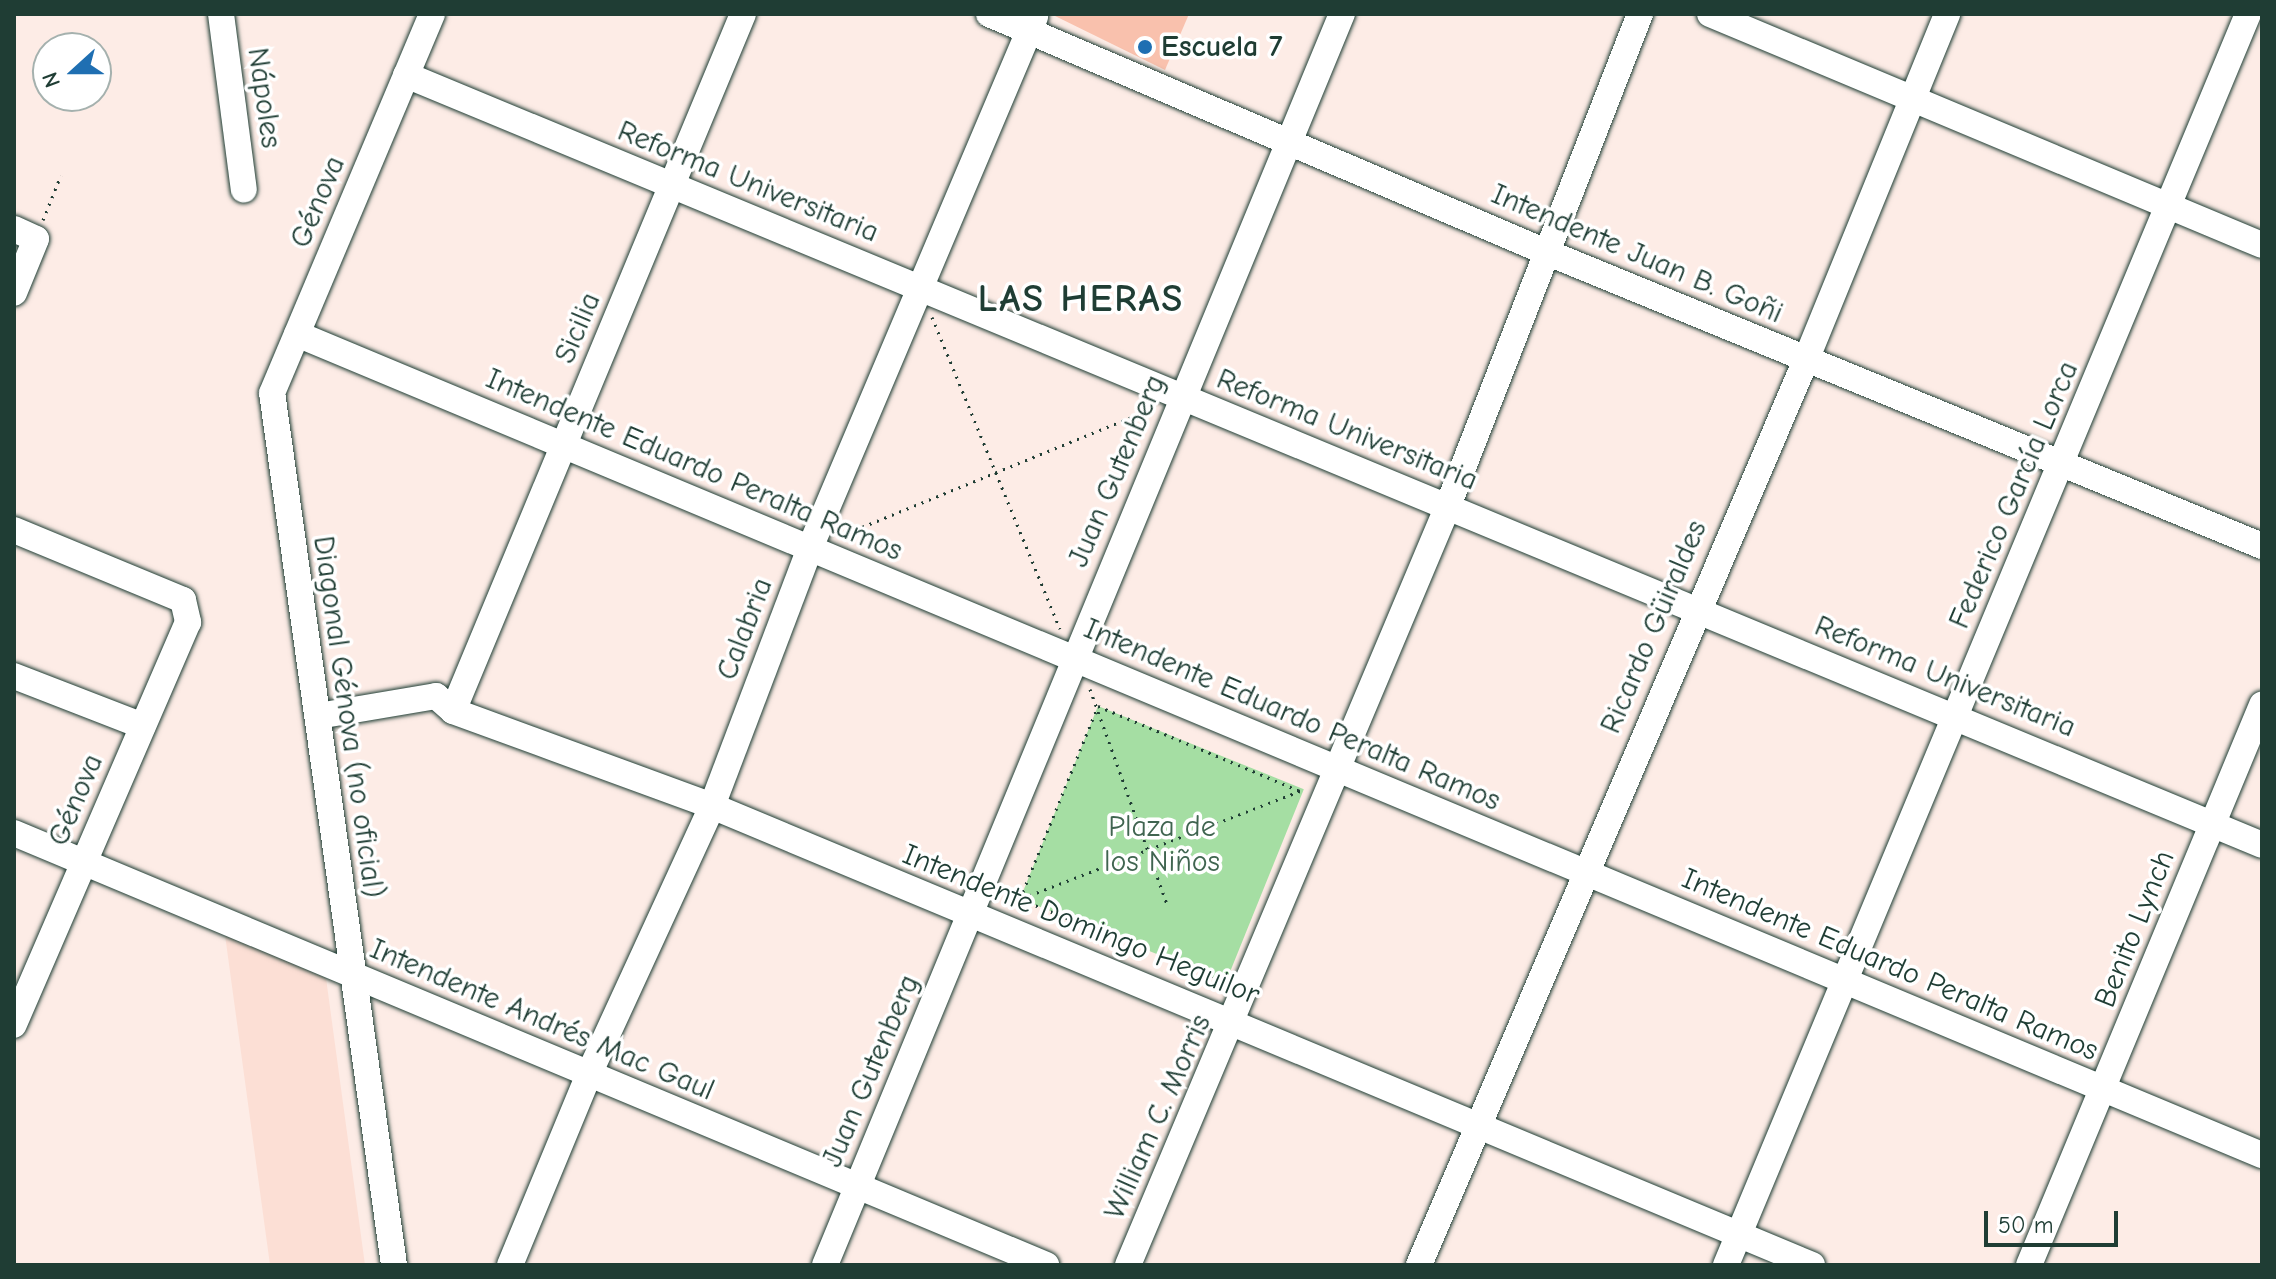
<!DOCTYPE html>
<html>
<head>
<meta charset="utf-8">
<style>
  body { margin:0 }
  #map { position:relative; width:2276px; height:1279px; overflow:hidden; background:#fdece6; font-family:"Comic Neue",sans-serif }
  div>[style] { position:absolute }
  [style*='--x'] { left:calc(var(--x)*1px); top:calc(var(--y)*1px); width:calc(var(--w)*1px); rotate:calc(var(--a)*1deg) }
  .built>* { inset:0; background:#fcdfd5 }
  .green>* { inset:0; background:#a5dea3; transform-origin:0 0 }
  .building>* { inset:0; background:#f9c1ad }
  .path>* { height:3px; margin-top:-1.5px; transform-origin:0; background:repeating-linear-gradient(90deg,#1f3d34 0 2px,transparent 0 8px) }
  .roads { filter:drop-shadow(0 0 2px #1f3d34) drop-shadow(0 0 2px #1f3d34) }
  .minor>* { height:26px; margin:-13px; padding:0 13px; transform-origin:13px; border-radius:13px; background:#fff }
  .dots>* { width:22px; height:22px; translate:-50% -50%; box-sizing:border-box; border:4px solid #fff; border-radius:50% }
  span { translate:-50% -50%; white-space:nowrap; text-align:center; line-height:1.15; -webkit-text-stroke:7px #fff; paint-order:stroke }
  .poi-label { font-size:30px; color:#1f3d34; font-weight:700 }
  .left { translate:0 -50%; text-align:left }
  .street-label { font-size:30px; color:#1f3d34 }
  .park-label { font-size:30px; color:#406550 }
  .district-label { font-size:38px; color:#1f3d34; font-weight:700; letter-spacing:2px }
  .frame { position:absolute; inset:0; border:16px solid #1f3d34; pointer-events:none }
  .north { position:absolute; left:32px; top:32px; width:80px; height:80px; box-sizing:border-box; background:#fff; border:2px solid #a5b1ae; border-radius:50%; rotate:249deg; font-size:22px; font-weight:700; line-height:32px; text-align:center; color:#1f3d34 }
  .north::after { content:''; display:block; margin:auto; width:28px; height:36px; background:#1f6fb2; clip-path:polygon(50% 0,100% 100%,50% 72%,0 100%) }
  .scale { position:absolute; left:1984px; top:1211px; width:134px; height:36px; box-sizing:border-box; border:4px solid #1f3d34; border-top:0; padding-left:10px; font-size:24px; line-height:28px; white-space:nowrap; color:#1f3d34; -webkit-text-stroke:6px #fff; paint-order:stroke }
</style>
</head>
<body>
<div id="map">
  <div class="built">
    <i style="clip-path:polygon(225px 935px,326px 978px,365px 1265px,270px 1265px)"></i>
  </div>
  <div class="green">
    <i style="left:1098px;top:706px;width:222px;height:208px;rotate:22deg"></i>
  </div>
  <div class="building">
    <i style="clip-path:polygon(1051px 14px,1189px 14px,1165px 70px)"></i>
  </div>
  <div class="path">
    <i style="--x:43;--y:220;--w:48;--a:-68.2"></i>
    <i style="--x:932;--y:317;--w:337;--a:67.7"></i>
    <i style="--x:840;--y:536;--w:336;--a:-22.2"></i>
    <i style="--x:1090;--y:689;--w:228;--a:70.3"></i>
    <i style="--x:1007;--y:904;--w:316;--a:-21.1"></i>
    <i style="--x:1112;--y:936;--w:99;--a:-158.1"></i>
    <i style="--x:1020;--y:899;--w:208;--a:-68"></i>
    <i style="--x:1098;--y:706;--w:222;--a:22.8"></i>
    <i style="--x:1190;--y:968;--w:16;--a:75"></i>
    <i style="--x:1211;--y:976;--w:14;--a:25"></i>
  </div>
  <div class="roads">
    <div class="minor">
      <i style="--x:221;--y:14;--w:177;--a:82.6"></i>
      <i style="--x:989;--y:14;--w:606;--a:23.14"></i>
      <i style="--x:1546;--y:252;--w:774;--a:22.32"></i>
      <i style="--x:1710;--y:14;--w:598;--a:22.71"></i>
      <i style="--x:406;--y:75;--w:2009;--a:22.53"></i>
      <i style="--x:14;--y:229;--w:24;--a:24"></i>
      <i style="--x:36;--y:239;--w:58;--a:112.2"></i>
      <i style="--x:297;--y:334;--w:2130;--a:22.68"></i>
      <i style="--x:14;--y:530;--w:183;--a:22.5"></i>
      <i style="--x:183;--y:600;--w:23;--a:77"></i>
      <i style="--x:188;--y:622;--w:439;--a:113.4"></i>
      <i style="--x:14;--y:676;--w:138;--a:21.2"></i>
      <i style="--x:453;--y:711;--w:755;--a:-67.41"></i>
      <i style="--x:318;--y:716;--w:120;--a:-9.6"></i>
      <i style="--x:436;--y:696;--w:23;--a:41"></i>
      <i style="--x:453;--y:711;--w:276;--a:20.1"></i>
      <i style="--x:712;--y:806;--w:1192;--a:22.65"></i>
      <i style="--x:14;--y:833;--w:1119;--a:22.71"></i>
      <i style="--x:394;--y:1265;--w:880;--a:-97.96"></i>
      <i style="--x:272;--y:393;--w:411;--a:-67.1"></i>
      <i style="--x:510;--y:1265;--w:207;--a:-67.5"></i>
      <i style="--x:589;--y:1074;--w:295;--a:-65.3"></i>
      <i style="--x:712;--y:806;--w:276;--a:-69.2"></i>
      <i style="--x:810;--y:548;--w:577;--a:-67.04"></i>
      <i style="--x:825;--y:1265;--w:1354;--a:-67.55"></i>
      <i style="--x:1128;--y:1265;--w:824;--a:-67.14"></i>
      <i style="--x:1448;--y:506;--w:528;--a:-68.68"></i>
      <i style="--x:1419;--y:1265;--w:984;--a:-66.85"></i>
      <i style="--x:1806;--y:360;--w:374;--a:-67.8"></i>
      <i style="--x:1726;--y:1265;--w:1356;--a:-67.35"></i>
      <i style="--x:2029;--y:1265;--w:607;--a:-67.41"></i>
    </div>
  </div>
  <div class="dots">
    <i style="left:1145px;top:47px;background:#1f6fb2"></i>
  </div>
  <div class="poi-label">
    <span class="left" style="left:1161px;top:47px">Escuela 7</span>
  </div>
  <div class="street-label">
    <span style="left:264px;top:98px;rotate:82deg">Nápoles</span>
    <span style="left:748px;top:182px;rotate:22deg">Reforma Universitaria</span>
    <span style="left:318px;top:202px;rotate:-67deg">Génova</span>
    <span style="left:1637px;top:254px;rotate:23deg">Intendente Juan B. Goñi</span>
    <span style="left:578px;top:328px;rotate:-67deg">Sicilia</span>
    <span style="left:1347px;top:430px;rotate:22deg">Reforma Universitaria</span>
    <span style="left:694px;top:465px;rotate:23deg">Intendente Eduardo Peralta Ramos</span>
    <span style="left:1117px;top:471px;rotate:-67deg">Juan Gutenberg</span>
    <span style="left:2014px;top:495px;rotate:-67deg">Federico García Lorca</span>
    <span style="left:1654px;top:627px;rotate:-67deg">Ricardo Güiraldes</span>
    <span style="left:745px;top:629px;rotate:-69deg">Calabria</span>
    <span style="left:1945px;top:677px;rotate:22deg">Reforma Universitaria</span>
    <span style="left:1292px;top:715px;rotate:23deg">Intendente Eduardo Peralta Ramos</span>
    <span style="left:348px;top:717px;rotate:82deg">Diagonal Génova (no oficial)</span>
    <span style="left:76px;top:800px;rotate:-67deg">Génova</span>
    <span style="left:1081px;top:925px;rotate:22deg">Intendente Domingo Heguilor</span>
    <span style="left:2135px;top:929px;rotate:-68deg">Benito Lynch</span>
    <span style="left:1890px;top:965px;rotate:23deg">Intendente Eduardo Peralta Ramos</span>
    <span style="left:542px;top:1020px;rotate:23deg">Intendente Andrés Mac Gaul</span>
    <span style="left:871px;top:1071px;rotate:-67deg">Juan Gutenberg</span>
    <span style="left:1158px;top:1117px;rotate:-66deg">William C. Morris</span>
  </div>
  <div class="park-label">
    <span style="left:1162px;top:844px">Plaza de<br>los Niños</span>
  </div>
  <div class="district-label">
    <span style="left:1081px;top:300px">LAS HERAS</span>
  </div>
  <div class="frame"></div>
  <div class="north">N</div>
  <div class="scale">50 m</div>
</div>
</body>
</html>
